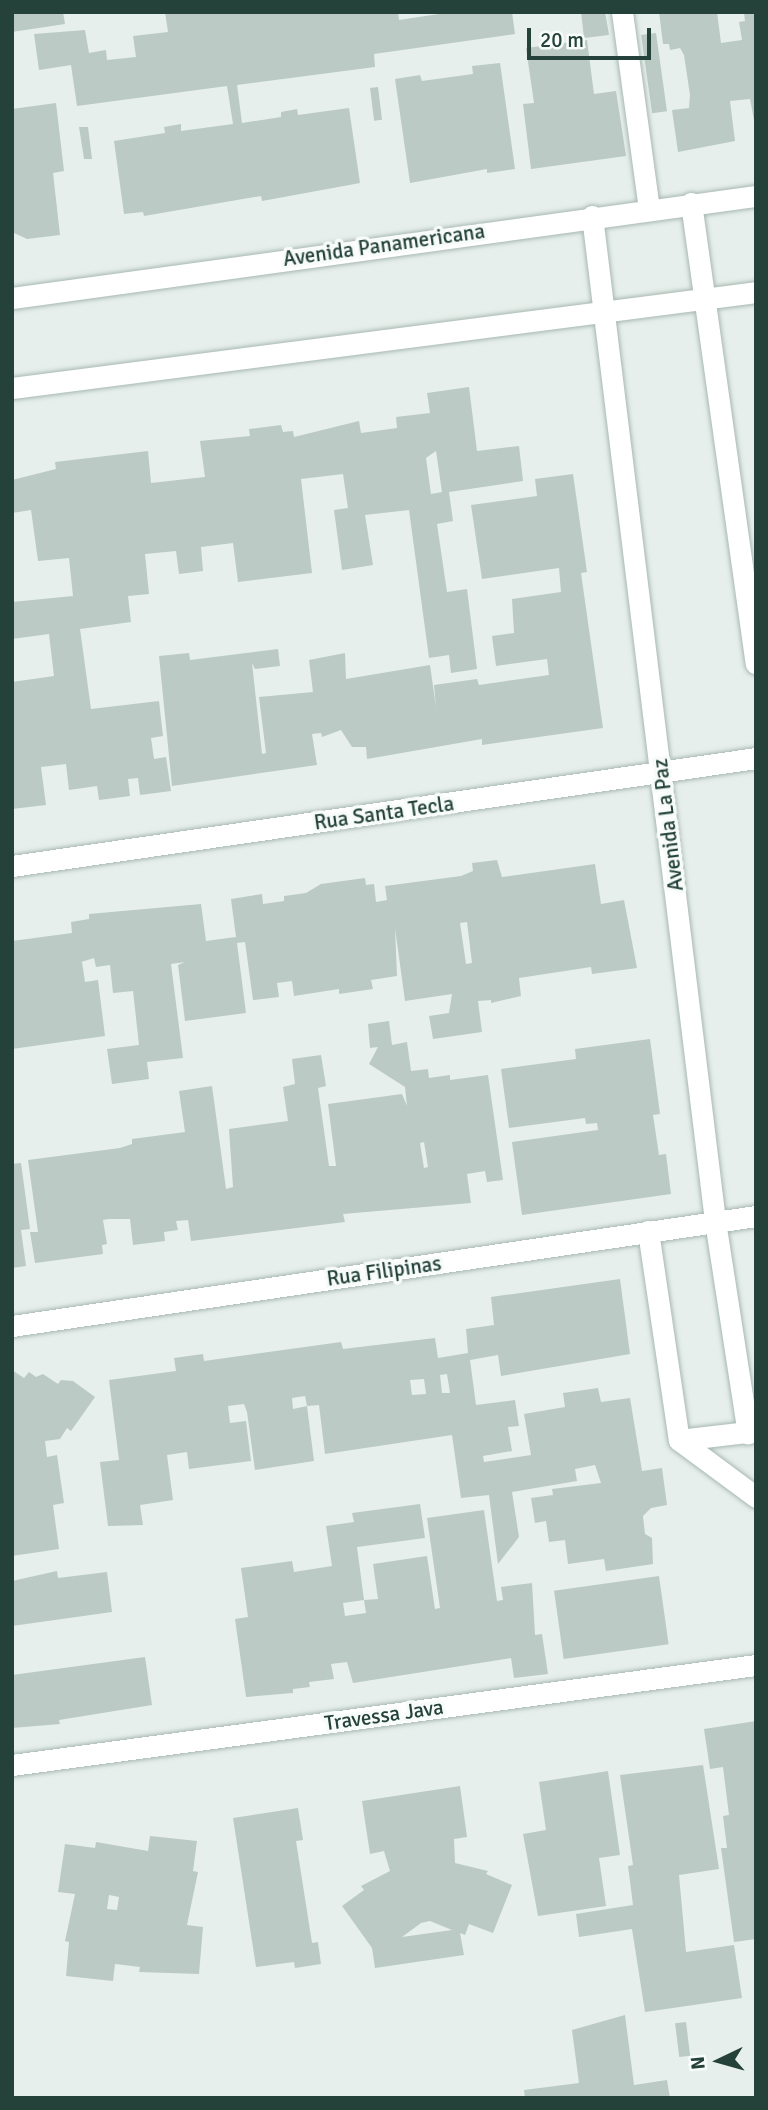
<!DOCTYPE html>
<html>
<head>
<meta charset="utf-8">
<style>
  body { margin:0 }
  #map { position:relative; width:768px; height:2110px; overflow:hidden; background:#e6efeb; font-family:Signika,sans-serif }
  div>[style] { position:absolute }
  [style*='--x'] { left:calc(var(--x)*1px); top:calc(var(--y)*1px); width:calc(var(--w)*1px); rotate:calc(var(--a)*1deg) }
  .building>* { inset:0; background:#bbcac4; transform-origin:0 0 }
  .roads { filter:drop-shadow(0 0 2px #a8b8b2) drop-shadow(0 0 2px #a8b8b2) }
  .pedestrian>* { height:21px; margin:-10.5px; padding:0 10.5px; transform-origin:10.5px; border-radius:10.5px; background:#fff }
  .minor>* { height:21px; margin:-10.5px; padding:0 10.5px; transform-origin:10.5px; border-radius:10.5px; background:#fff }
  .tertiary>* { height:21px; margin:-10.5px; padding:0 10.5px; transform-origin:10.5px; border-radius:10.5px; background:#fff }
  span { translate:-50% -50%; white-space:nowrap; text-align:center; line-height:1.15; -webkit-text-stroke:7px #f7fbf9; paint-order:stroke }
  .street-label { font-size:21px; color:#24423a }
  .frame { position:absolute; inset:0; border:14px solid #24423a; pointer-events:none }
  .north { position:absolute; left:684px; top:2026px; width:70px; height:70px; -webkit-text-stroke:5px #f7fbf9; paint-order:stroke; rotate:265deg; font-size:19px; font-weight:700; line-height:28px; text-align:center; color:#24423a }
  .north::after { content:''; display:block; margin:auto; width:24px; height:32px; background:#24423a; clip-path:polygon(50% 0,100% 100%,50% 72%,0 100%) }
  .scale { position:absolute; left:527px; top:28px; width:124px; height:32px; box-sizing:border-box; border:4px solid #24423a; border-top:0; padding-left:9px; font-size:21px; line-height:24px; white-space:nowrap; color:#24423a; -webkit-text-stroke:5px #f7fbf9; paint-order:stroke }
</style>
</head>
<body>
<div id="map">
  <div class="building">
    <i style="clip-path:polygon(12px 12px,63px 12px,65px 24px,12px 32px)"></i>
    <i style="clip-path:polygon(165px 12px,398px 12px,399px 20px,452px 12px,512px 12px,515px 34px,374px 54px,375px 67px,237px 85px,242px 123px,281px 117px,281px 112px,297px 109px,298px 115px,349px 108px,360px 183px,262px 201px,261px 196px,144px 216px,143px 212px,124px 214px,114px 141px,165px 133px,164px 127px,181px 124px,181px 131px,233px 124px,227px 86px,77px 106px,71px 65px,39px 70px,34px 34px,85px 30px,89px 53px,106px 50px,107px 60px,136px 57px,133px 36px,168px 32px)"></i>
    <i style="clip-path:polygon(581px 12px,605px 12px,609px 35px,584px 38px)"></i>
    <i style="clip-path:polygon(659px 12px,717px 12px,721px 43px,742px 40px,739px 22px,745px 21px,744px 12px,756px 12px,756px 131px,750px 99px,730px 101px,735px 141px,678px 152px,672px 110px,689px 108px,690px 95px,684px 55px,680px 48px,670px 50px,669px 44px,663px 44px)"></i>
    <i style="left:656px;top:33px;width:79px;height:15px;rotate:82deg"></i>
    <i style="clip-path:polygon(587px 40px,594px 94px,616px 91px,626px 156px,531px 169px,523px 104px,534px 103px,526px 48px)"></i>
    <i style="clip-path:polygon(500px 63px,515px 169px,487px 173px,487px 169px,410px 183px,395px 79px,420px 75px,422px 81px,473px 74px,472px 66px)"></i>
    <i style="left:378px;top:87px;width:33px;height:8px;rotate:83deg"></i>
    <i style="clip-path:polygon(56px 103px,64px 171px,53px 173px,60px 235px,27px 239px,12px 232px,12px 109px)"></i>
    <i style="clip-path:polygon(79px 127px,88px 127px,92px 159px,84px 159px)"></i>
    <i style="clip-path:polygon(evenodd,469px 387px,477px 451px,519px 446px,523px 481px,449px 492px,453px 521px,437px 524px,447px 592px,467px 589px,477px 669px,451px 673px,449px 655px,429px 658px,409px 510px,365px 515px,373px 565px,342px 570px,334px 510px,348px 508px,343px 474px,301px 479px,312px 573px,238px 582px,233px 543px,201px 547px,203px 571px,179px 574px,176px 551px,145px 554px,149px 594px,128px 596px,131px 622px,80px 629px,91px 709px,159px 701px,163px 736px,151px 738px,154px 759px,166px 757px,171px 791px,140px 795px,138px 778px,128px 779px,130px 796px,99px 800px,97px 786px,69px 790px,66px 764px,41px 767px,46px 805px,12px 809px,12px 682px,54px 676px,49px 634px,12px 639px,12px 602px,73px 596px,69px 558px,38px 561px,31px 510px,12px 513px,12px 480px,56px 469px,55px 462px,148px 451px,151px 483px,205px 477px,200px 441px,250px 436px,249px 429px,281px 425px,283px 432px,293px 431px,294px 437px,359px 421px,361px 433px,397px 428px,396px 417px,430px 413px,427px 393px,469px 387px,436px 451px,442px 492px,431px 494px,426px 458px,436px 451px)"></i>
    <i style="clip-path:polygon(573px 474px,587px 572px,581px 573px,603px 728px,482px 745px,482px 739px,367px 759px,366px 747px,352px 747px,341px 730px,322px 737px,321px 733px,312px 734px,317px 765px,172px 786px,159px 656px,189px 653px,190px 660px,278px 649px,280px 666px,255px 669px,252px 663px,262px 754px,266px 753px,259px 697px,313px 692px,309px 660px,345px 653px,346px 679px,430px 665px,436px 707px,434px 685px,477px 679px,479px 685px,549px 675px,547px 659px,496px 666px,492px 636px,514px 633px,512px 599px,561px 592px,559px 568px,482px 579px,471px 505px,537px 496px,535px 479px)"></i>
    <i style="clip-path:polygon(evenodd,497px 860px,502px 877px,595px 864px,601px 904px,624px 900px,637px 968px,592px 974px,591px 967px,519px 978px,521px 996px,491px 1003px,491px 1000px,478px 1001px,482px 1032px,433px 1039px,429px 1016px,449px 1013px,452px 994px,405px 1001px,395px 928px,397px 976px,371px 980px,373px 989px,339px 994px,339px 989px,294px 996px,292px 981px,277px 983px,279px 997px,253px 1000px,245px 942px,237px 943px,246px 1013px,185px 1021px,178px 965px,185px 962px,171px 964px,183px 1058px,147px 1062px,149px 1079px,112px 1084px,107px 1049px,139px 1045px,133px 991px,113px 993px,110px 965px,96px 967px,94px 958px,78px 963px,82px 962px,85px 982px,98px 980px,105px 1036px,12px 1049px,12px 941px,72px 933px,71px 922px,89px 919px,89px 914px,201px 904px,206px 941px,236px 937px,231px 899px,262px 894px,263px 904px,284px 901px,284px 896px,306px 893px,321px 884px,365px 878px,366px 885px,374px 884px,376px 902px,387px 900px,385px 886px,461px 876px,473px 871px,472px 863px,497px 860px,467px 922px,472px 963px,466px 964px,460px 923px,467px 922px)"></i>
    <i style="clip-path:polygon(evenodd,389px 1021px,392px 1045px,407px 1042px,411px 1071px,428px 1069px,429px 1078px,450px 1075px,450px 1080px,488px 1075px,503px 1180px,487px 1182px,485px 1171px,467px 1174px,471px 1203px,343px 1214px,345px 1222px,191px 1241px,188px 1220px,176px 1221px,178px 1230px,164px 1232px,165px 1241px,133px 1245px,130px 1219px,109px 1219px,103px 1220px,107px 1244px,102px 1245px,103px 1254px,35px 1263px,30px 1232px,38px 1232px,28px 1160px,120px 1148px,132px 1144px,132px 1139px,185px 1132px,179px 1091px,212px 1086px,226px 1189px,233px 1187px,229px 1129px,288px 1121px,283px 1087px,295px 1084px,292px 1059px,321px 1055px,326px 1086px,318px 1088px,329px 1166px,336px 1166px,328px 1104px,402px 1094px,407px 1106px,405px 1087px,369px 1064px,378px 1047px,370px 1048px,368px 1024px,389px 1021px,424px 1142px,428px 1167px,424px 1168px,420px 1143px,424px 1142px)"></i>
    <i style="clip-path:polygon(650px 1039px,660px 1114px,653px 1115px,659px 1155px,666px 1154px,671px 1194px,522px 1215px,512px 1142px,598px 1130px,597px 1123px,586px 1124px,585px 1118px,509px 1128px,501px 1069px,576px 1059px,575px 1049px)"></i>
    <i style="clip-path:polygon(21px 1163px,30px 1229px,21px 1230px,26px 1266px,12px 1268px,12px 1164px)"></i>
    <i style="clip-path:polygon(evenodd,620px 1279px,630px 1354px,501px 1376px,498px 1355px,470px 1360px,476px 1405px,515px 1400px,519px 1426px,508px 1427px,512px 1451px,483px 1456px,484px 1462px,531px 1455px,524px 1414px,565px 1407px,563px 1393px,598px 1388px,601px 1402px,630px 1398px,642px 1471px,662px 1468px,667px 1505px,651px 1508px,643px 1516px,645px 1534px,652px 1538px,653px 1564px,606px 1571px,604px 1559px,568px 1564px,565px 1540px,549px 1542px,546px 1521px,535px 1523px,531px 1498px,553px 1495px,552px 1489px,601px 1483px,595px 1465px,575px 1469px,577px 1481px,512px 1492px,519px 1537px,498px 1564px,489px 1495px,461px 1498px,452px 1435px,325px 1454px,319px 1405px,307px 1406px,314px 1461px,255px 1470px,247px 1412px,244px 1404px,228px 1406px,230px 1423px,246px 1421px,251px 1461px,189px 1469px,187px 1452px,167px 1455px,173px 1500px,140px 1505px,143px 1525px,108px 1526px,100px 1462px,119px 1460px,109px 1380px,176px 1371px,174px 1358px,203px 1354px,204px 1361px,341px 1342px,343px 1349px,435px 1338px,438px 1358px,468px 1353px,466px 1329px,494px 1325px,491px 1297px,620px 1279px,447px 1374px,450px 1393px,442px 1393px,440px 1375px,447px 1374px,620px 1279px,424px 1379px,426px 1394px,412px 1395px,410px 1380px,424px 1379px,620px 1279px,305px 1396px,307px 1406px,293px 1409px,292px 1398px,305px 1396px)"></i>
    <i style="clip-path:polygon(12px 1370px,24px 1378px,29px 1372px,36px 1377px,43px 1374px,58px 1384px,61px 1380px,73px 1381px,95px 1397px,71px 1431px,67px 1428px,60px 1439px,45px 1441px,47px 1457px,57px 1455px,64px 1503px,53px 1505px,59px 1549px,12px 1556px)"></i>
    <i style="clip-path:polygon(420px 1504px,425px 1538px,357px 1547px,364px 1600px,343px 1603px,345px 1616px,366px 1613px,364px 1600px,378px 1599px,373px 1564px,427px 1556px,435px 1609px,440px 1608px,427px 1518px,484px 1510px,497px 1601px,503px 1600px,501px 1587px,532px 1583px,535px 1635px,542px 1634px,548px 1674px,514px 1678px,511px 1658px,353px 1683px,347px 1662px,331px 1664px,334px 1679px,309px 1682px,310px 1687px,293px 1689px,293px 1693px,246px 1697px,235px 1619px,248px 1617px,241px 1568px,292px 1561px,294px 1572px,332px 1566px,326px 1526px,354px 1522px,352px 1513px)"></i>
    <i style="clip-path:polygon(57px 1571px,58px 1578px,107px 1572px,112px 1612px,12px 1626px,12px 1581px)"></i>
    <i style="left:659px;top:1576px;width:69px;height:106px;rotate:82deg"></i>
    <i style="clip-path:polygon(145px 1657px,152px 1705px,59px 1720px,60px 1724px,12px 1728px,12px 1675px)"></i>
    <i style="clip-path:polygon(756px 1721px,756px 1939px,734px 1942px,721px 1848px,727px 1848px,723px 1816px,729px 1815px,723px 1767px,710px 1769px,704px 1729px)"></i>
    <i style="clip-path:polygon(703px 1765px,719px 1869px,679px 1875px,686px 1952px,734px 1945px,742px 1998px,645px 2012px,632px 1929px,579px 1937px,576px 1914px,633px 1905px,628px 1866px,633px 1865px,620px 1775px)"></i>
    <i style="clip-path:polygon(608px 1771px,620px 1855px,599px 1858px,606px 1906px,538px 1916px,523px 1834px,546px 1830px,539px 1782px)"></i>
    <i style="clip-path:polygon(evenodd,460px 1786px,467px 1837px,454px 1839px,455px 1863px,488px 1871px,486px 1874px,512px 1885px,493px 1933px,469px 1924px,465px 1935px,460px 1933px,464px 1955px,375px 1968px,372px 1948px,342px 1906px,364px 1890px,361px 1886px,390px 1871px,384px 1851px,370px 1854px,362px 1801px,460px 1786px,430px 1921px,452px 1930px,402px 1937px,421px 1923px,430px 1921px)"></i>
    <i style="clip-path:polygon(298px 1808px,303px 1840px,296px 1841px,312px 1943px,318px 1942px,321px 1964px,295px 1968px,294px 1962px,256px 1967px,233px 1818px)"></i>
    <i style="clip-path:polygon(evenodd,150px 1836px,197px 1841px,193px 1871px,198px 1872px,187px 1925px,203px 1927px,199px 1974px,139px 1972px,140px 1967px,115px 1964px,113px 1981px,66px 1976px,69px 1942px,65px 1941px,75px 1894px,58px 1892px,65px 1844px,95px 1848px,96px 1842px,148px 1851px,150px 1836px,109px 1895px,119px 1897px,117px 1910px,107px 1909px,109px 1895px)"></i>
    <i style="clip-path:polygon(625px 2015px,634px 2085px,667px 2080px,670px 2098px,525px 2098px,524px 2090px,579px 2083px,572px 2030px)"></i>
    <i style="left:686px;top:2022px;width:34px;height:11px;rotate:83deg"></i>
  </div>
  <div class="roads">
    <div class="pedestrian">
      <i style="--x:622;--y:12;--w:198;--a:82.2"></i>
    </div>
    <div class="minor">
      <i style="--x:691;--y:203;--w:465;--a:82"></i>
      <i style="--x:592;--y:216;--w:1012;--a:83.02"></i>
      <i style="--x:715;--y:1221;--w:215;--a:81.2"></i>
      <i style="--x:12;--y:866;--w:752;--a:-8.26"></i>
      <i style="--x:648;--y:1231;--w:211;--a:81.6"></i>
      <i style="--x:12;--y:1326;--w:752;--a:-8.41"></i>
      <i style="--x:679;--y:1440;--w:96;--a:36.5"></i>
      <i style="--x:679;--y:1440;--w:78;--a:-6.7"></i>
      <i style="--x:12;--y:1765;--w:751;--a:-7.66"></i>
    </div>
    <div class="tertiary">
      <i style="--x:12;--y:298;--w:751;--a:-7.81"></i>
      <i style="--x:12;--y:388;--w:750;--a:-7.35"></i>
    </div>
  </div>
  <div class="street-label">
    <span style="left:384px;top:245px;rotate:-8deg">Avenida Panamericana</span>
    <span style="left:384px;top:813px;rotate:-8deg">Rua Santa Tecla</span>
    <span style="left:668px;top:825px;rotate:-97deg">Avenida La Paz</span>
    <span style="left:384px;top:1271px;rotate:-8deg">Rua Filipinas</span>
    <span style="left:384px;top:1715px;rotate:-8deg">Travessa Java</span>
  </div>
  <div class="frame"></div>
  <div class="north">N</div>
  <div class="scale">20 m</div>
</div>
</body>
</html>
